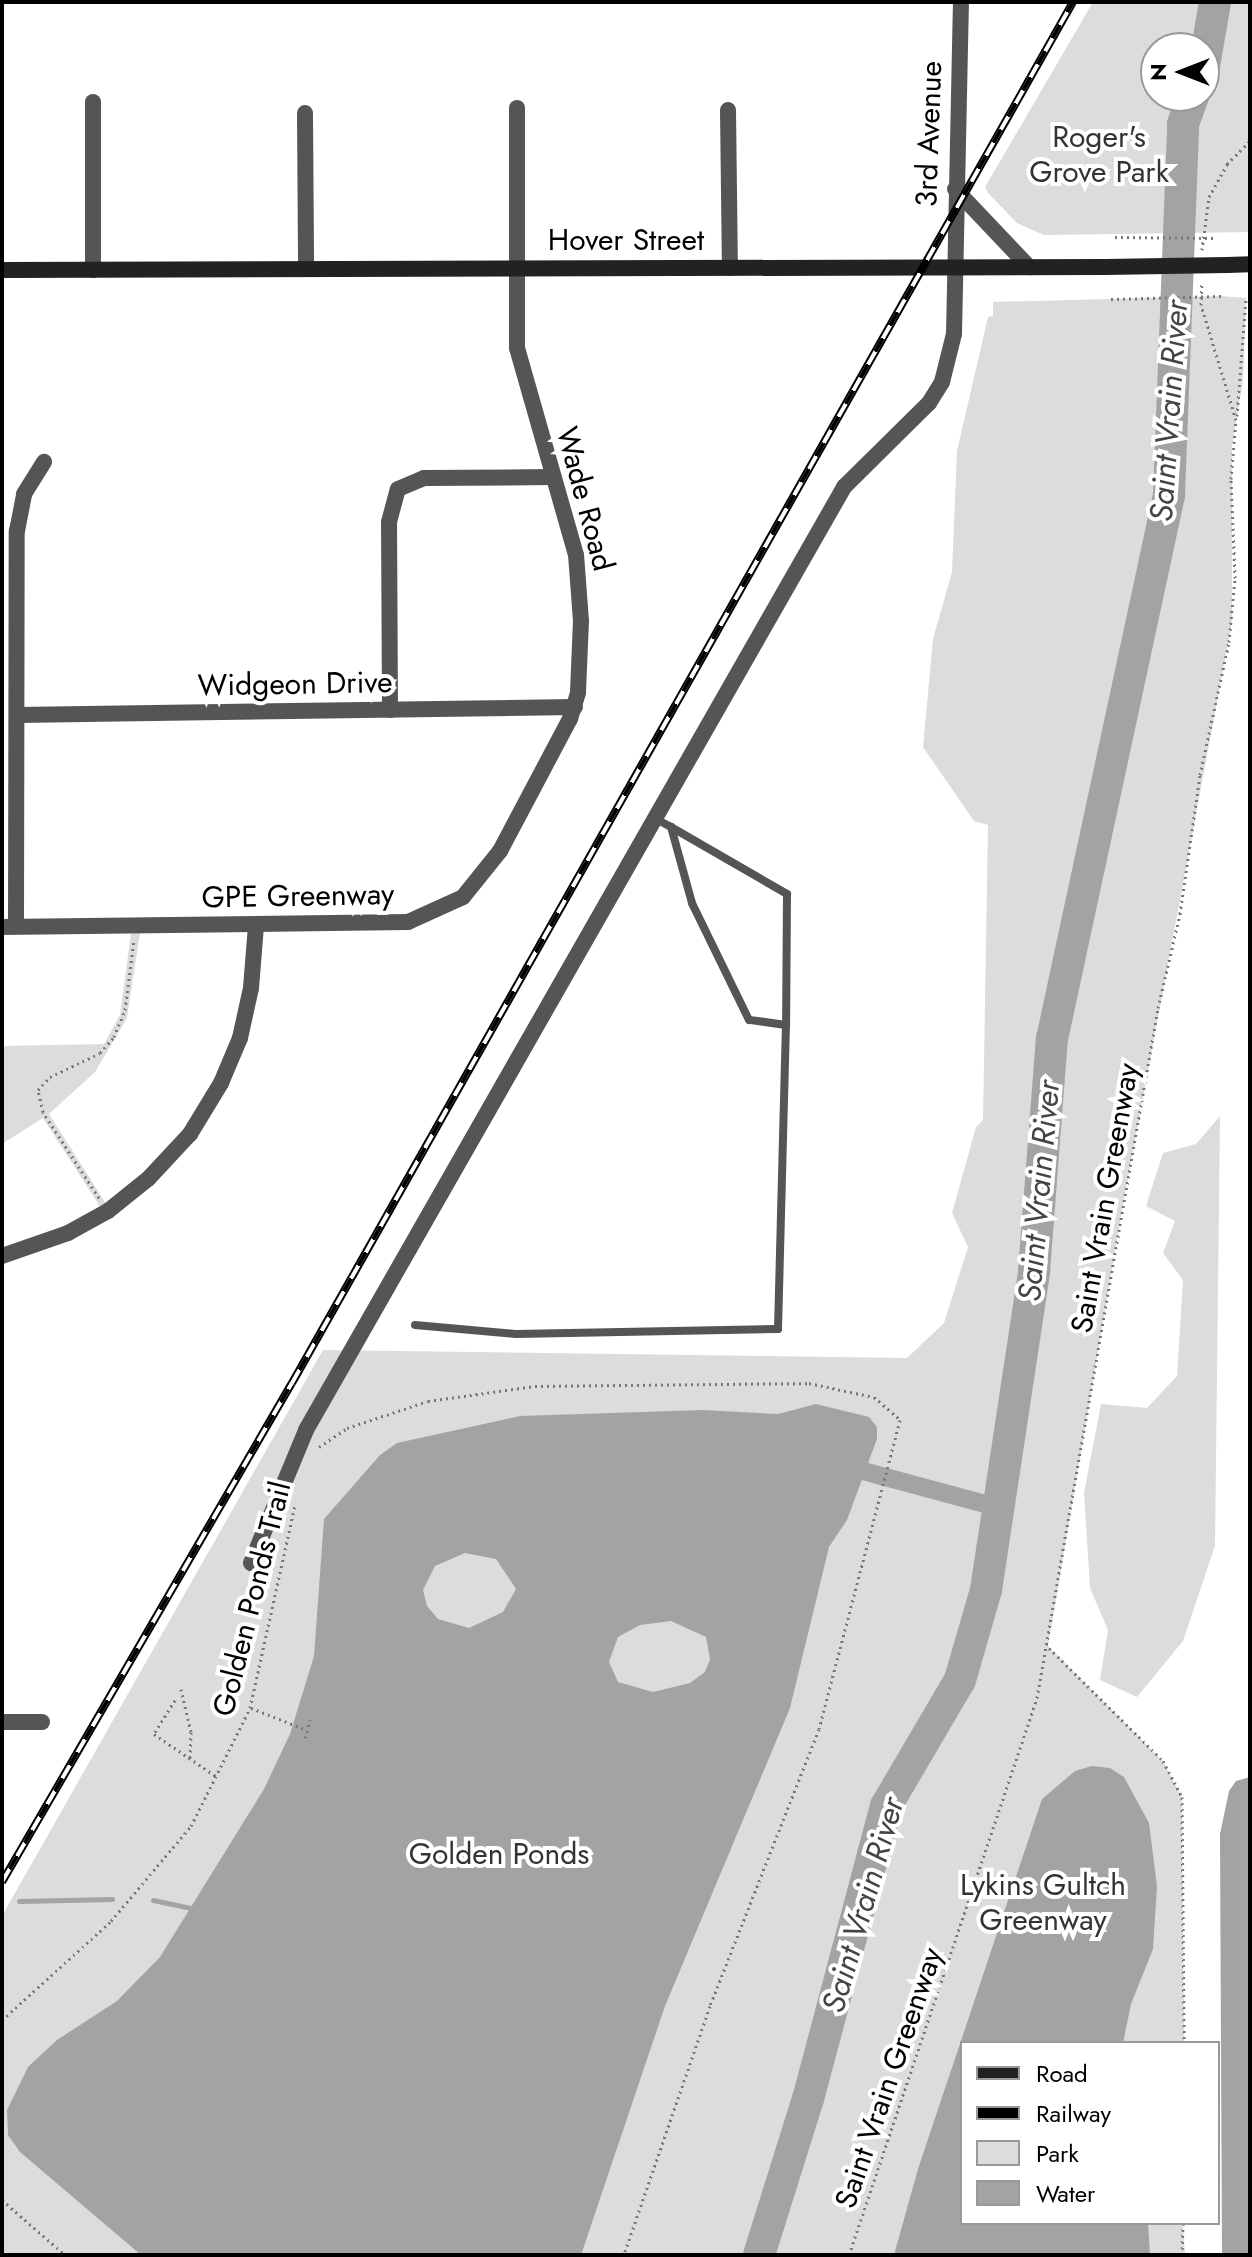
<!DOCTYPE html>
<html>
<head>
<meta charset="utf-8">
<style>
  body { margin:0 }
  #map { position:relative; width:1252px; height:2257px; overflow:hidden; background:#fff; font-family:Jost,sans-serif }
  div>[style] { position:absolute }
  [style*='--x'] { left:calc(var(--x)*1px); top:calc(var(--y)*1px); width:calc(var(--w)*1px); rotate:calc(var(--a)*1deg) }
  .green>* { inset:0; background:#dcdcdc }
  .water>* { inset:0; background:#a3a3a3 }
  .stream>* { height:5px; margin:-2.5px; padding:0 2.5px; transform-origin:2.5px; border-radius:2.5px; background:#a3a3a3 }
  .canal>* { height:18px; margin:-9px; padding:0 9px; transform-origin:9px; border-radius:9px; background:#a3a3a3 }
  .river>* { height:32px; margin:-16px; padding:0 16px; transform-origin:16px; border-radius:16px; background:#a3a3a3 }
  .path>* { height:3px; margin-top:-1.5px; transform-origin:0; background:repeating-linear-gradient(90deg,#777 0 2px,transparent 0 6px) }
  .service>* { height:8px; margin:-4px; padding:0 4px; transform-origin:4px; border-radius:4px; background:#555 }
  .minor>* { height:16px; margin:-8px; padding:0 8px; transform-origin:8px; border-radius:8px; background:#555 }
  .tertiary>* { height:16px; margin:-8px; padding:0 8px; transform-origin:8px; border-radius:8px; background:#555 }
  .secondary>* { height:16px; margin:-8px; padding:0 8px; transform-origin:8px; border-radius:8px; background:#222 }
  .rail>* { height:8px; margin-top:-4px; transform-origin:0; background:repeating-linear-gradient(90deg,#fff 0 15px,#000 0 30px); box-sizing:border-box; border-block:2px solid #000 }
  .path-bridge>* { height:3px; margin-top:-1.5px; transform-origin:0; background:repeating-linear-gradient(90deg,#777 0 2px,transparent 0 6px) }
  .secondary-bridge>* { height:16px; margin:-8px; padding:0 8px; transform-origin:8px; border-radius:8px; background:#222 }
  span { translate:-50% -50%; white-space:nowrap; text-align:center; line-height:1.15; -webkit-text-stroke:8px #fff; paint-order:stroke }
  .street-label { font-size:30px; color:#000 }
  .park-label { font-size:30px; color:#333 }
  .water-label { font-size:32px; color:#444; font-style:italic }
  .frame { position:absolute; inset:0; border:4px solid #000; pointer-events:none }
  .legend { position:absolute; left:960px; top:2041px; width:260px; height:184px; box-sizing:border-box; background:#fff; border:2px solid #999; margin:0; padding:10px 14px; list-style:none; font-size:24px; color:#000 }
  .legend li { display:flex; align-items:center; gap:16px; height:40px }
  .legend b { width:40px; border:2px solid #999 }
  .north { position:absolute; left:1140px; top:32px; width:80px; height:80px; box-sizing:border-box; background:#fff; border:2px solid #999; border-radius:50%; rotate:270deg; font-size:22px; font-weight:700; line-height:32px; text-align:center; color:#000 }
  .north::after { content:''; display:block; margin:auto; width:28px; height:36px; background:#000; clip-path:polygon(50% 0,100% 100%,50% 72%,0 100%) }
</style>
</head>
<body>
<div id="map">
  <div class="green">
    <i style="clip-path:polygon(evenodd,1093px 2px,1250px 2px,1250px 232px,1044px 235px,1017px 223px,988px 193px,985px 187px,1093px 2px,1204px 48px,1204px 96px,1156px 96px,1156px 48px,1204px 48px)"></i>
    <i style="clip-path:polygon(1221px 296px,1246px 298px,1243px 380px,1232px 447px,1232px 622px,1124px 1199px,1048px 1646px,1163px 1761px,1182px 1797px,1184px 2043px,962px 2043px,962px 2223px,1183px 2223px,1185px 2255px,2px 2255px,2px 1916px,323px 1350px,907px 1358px,944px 1323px,968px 1247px,952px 1213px,976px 1127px,983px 1120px,988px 825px,974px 821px,923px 747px,933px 639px,952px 572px,957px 451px,988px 317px,993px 316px,993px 302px)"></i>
    <i style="clip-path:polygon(132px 926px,141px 926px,127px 1018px,95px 1072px,49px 1114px,110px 1210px,104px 1213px,43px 1118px,2px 1144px,2px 1046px,104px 1044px,120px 1015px)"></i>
    <i style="clip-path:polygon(1220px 1116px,1215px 1546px,1183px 1641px,1137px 1697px,1100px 1680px,1108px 1630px,1090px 1588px,1084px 1493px,1101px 1404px,1147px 1408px,1177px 1376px,1183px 1280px,1163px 1253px,1175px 1221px,1146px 1206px,1163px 1153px,1196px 1144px)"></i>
  </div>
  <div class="water">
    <i style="clip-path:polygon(evenodd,816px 1404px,869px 1417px,877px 1427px,877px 1439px,847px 1520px,829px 1547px,790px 1708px,665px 2006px,581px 2255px,141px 2255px,20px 2152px,8px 2135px,7px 2110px,28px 2067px,57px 2040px,117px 2001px,160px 1957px,264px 1789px,290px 1734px,314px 1656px,324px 1519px,380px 1455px,397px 1443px,520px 1416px,703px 1410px,778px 1414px,816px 1404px,465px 1553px,496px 1559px,516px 1589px,503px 1612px,469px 1628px,438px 1619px,427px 1606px,423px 1590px,435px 1566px,465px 1553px,816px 1404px,671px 1621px,706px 1637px,710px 1659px,705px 1672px,690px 1683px,653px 1692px,618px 1682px,609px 1662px,618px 1637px,640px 1625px,671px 1621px)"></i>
    <i style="clip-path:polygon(1092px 1766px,1110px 1768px,1124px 1777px,1149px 1823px,1157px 1886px,1153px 1949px,1131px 2004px,1123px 2043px,962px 2043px,962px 2223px,1148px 2223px,1150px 2255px,894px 2255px,918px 2169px,1042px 1799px,1075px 1771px)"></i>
    <i style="clip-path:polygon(1250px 1777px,1250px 2255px,1222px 2255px,1220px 1834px,1229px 1791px,1236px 1781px)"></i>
  </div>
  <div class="stream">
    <i style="--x:153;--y:1900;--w:39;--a:12"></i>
    <i style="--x:19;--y:1901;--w:93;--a:-1.2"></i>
  </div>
  <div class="canal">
    <i style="--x:863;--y:1471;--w:138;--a:15.1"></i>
  </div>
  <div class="river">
    <i style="--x:1204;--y:66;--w:65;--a:-80.2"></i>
    <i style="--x:759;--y:2255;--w:164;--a:-72.6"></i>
    <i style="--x:808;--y:2099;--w:303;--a:-75.1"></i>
    <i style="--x:886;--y:1806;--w:146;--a:-59.6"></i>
    <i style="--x:960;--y:1680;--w:94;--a:-73.9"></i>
    <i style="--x:986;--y:1590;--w:323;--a:-81.4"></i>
    <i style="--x:1034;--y:1271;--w:233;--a:-85.6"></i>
    <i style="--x:1052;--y:1039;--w:556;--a:-77.86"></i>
    <i style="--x:1169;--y:495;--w:371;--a:-87.8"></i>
    <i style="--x:1183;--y:124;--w:30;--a:-70"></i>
  </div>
  <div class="path">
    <i style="--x:1202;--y:250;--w:53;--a:-82.5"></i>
    <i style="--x:1209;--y:197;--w:38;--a:-61"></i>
    <i style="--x:1227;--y:164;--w:33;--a:-45"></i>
    <i style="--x:1237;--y:416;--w:118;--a:-85.6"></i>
    <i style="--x:99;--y:1198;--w:103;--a:-123.1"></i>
    <i style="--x:43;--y:1112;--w:23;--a:-103"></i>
    <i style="--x:38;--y:1090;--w:18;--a:-47"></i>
    <i style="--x:50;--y:1077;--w:55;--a:-25.6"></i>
    <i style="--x:100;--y:1053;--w:21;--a:-49"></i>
    <i style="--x:114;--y:1037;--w:29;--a:-68"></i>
    <i style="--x:125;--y:1010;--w:71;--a:-82.7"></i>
    <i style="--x:319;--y:1447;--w:34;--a:-34"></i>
    <i style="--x:347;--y:1428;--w:85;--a:-18.4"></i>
    <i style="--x:428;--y:1401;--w:108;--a:-8"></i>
    <i style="--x:535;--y:1386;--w:274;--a:-0.6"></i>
    <i style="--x:809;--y:1383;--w:66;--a:12.2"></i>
    <i style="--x:874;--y:1397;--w:35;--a:41"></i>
    <i style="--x:900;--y:1420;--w:319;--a:104.7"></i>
    <i style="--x:819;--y:1729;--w:298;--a:111.5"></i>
    <i style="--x:710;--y:2006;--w:263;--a:109.1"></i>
    <i style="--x:1049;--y:1648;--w:161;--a:44.7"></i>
    <i style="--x:1163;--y:1761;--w:41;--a:62.2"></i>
    <i style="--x:1182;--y:1797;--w:246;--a:89.5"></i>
    <i style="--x:181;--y:1689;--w:44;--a:76.9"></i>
    <i style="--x:191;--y:1732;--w:26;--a:92"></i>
    <i style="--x:175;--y:1700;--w:40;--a:122"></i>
    <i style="--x:154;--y:1734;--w:76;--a:34.3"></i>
    <i style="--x:251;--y:1708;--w:60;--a:21.4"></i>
    <i style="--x:305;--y:1738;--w:19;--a:-74"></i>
    <i style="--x:2;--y:2020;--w:147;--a:-42.2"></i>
    <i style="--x:111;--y:1921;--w:124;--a:-49.9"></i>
    <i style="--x:191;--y:1826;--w:132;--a:-63.4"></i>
    <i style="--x:250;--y:1708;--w:208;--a:-77.5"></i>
    <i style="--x:2;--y:2200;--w:84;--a:41.1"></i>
    <i style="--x:849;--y:2255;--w:588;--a:-71.35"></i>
    <i style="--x:1037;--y:1698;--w:701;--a:-80.05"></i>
    <i style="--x:1158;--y:1008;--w:97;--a:-76.8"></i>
    <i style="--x:1180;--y:914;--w:140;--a:-81.8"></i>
    <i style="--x:1200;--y:775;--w:136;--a:-77.7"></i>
    <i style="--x:1229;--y:642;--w:64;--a:-84.6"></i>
    <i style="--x:1235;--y:578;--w:99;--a:-92.3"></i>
    <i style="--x:1231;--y:479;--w:59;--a:-85.2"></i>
    <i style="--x:1236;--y:420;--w:120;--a:-106.9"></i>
    <i style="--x:1201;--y:305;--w:23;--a:-88"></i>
    <i style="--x:1182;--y:2255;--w:32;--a:-88"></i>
  </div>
  <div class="service">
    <i style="--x:656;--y:819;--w:17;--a:28"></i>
    <i style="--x:671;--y:827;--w:134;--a:30"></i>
    <i style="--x:787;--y:894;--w:131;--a:90.4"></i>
    <i style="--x:786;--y:1025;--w:37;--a:-172"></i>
    <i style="--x:749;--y:1020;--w:130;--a:-116"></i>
    <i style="--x:692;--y:903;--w:79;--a:-105.4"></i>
    <i style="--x:415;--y:1325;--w:101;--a:5.1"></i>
    <i style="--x:516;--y:1334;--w:262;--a:-1.1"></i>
    <i style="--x:778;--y:1329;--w:304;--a:-88.5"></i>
  </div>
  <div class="minor">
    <i style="--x:728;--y:110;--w:158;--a:89.3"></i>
    <i style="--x:305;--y:113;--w:156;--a:89.6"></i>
    <i style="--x:93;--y:270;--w:168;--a:-90"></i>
    <i style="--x:390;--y:710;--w:188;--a:-90.3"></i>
    <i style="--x:389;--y:522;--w:34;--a:-75"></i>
    <i style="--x:398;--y:489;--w:28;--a:-23"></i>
    <i style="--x:424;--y:478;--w:129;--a:-0.4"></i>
    <i style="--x:17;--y:715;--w:558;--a:-0.82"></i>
    <i style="--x:16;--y:926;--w:395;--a:-89.9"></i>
    <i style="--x:17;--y:531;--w:38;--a:-79"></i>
    <i style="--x:24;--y:494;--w:38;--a:-58"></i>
    <i style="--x:2;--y:927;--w:406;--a:-0.7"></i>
    <i style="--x:408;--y:922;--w:60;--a:-24.4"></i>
    <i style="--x:463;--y:897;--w:59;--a:-51.2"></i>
    <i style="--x:500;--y:851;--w:149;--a:-62.1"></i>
    <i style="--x:570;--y:719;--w:28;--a:-73"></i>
    <i style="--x:578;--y:692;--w:71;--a:-87.6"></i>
    <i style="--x:581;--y:621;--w:66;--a:-94.3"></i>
    <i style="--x:576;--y:555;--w:215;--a:-105.9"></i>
    <i style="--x:517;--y:348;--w:240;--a:-90"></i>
    <i style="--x:2;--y:1256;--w:70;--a:-19.2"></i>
    <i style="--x:68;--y:1233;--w:46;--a:-28.8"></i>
    <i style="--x:108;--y:1211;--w:51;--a:-38.7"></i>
    <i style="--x:148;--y:1179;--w:62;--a:-47"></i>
    <i style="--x:190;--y:1134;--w:60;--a:-58.7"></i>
    <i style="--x:221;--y:1083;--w:49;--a:-67.1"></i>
    <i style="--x:240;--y:1038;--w:51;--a:-77.6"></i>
    <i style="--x:251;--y:988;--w:62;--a:-85.4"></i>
    <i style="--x:2;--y:1722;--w:40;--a:0"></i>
  </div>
  <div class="tertiary">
    <i style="--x:955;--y:189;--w:108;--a:46.5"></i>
    <i style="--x:251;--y:1563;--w:144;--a:-67.5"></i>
    <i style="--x:306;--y:1430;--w:1086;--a:-60.29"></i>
    <i style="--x:844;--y:487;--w:120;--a:-44.7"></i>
    <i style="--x:929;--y:403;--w:25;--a:-58"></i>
    <i style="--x:942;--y:382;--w:49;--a:-76"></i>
    <i style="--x:954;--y:334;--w:332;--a:-88.8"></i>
  </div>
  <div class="secondary">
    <i style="--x:1227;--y:265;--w:23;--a:-2"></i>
    <i style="--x:2;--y:270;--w:1103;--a:-0.16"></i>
  </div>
  <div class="rail">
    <i style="--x:2;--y:1882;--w:577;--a:-59.84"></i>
    <i style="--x:292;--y:1383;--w:1587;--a:-60.51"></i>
  </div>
  <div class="path-bridge">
    <i style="--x:1115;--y:237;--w:101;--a:0.6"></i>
    <i style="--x:1111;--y:299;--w:110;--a:-1.6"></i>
  </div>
  <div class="secondary-bridge">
    <i style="--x:1105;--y:267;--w:122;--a:-0.9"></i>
  </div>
  <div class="street-label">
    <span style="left:929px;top:134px;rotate:-88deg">3rd Avenue</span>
    <span style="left:626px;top:240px">Hover Street</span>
    <span style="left:585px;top:499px;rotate:75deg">Wade Road</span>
    <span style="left:295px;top:684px;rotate:-1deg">Widgeon Drive</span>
    <span style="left:298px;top:896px;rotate:-1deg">GPE Greenway</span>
    <span style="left:1105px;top:1198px;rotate:-80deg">Saint Vrain Greenway</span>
    <span style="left:252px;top:1599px;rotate:-76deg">Golden Ponds Trail</span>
    <span style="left:889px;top:2078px;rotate:-71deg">Saint Vrain Greenway</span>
  </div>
  <div class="park-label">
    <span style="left:1099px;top:154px">Roger's<br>Grove Park</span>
    <span style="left:499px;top:1854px">Golden Ponds</span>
    <span style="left:1043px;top:1902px">Lykins Gultch<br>Greenway</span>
  </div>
  <div class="water-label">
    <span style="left:1169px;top:411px;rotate:-86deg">Saint Vrain River</span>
    <span style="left:1039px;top:1191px;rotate:-85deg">Saint Vrain River</span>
    <span style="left:863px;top:1905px;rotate:-74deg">Saint Vrain River</span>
  </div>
  <div class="frame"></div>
  <ul class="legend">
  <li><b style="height:10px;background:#222"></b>Road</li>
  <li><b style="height:10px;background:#000"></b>Railway</li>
  <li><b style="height:22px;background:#dcdcdc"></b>Park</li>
  <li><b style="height:22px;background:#a3a3a3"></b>Water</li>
  </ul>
  <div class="north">N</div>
</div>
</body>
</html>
